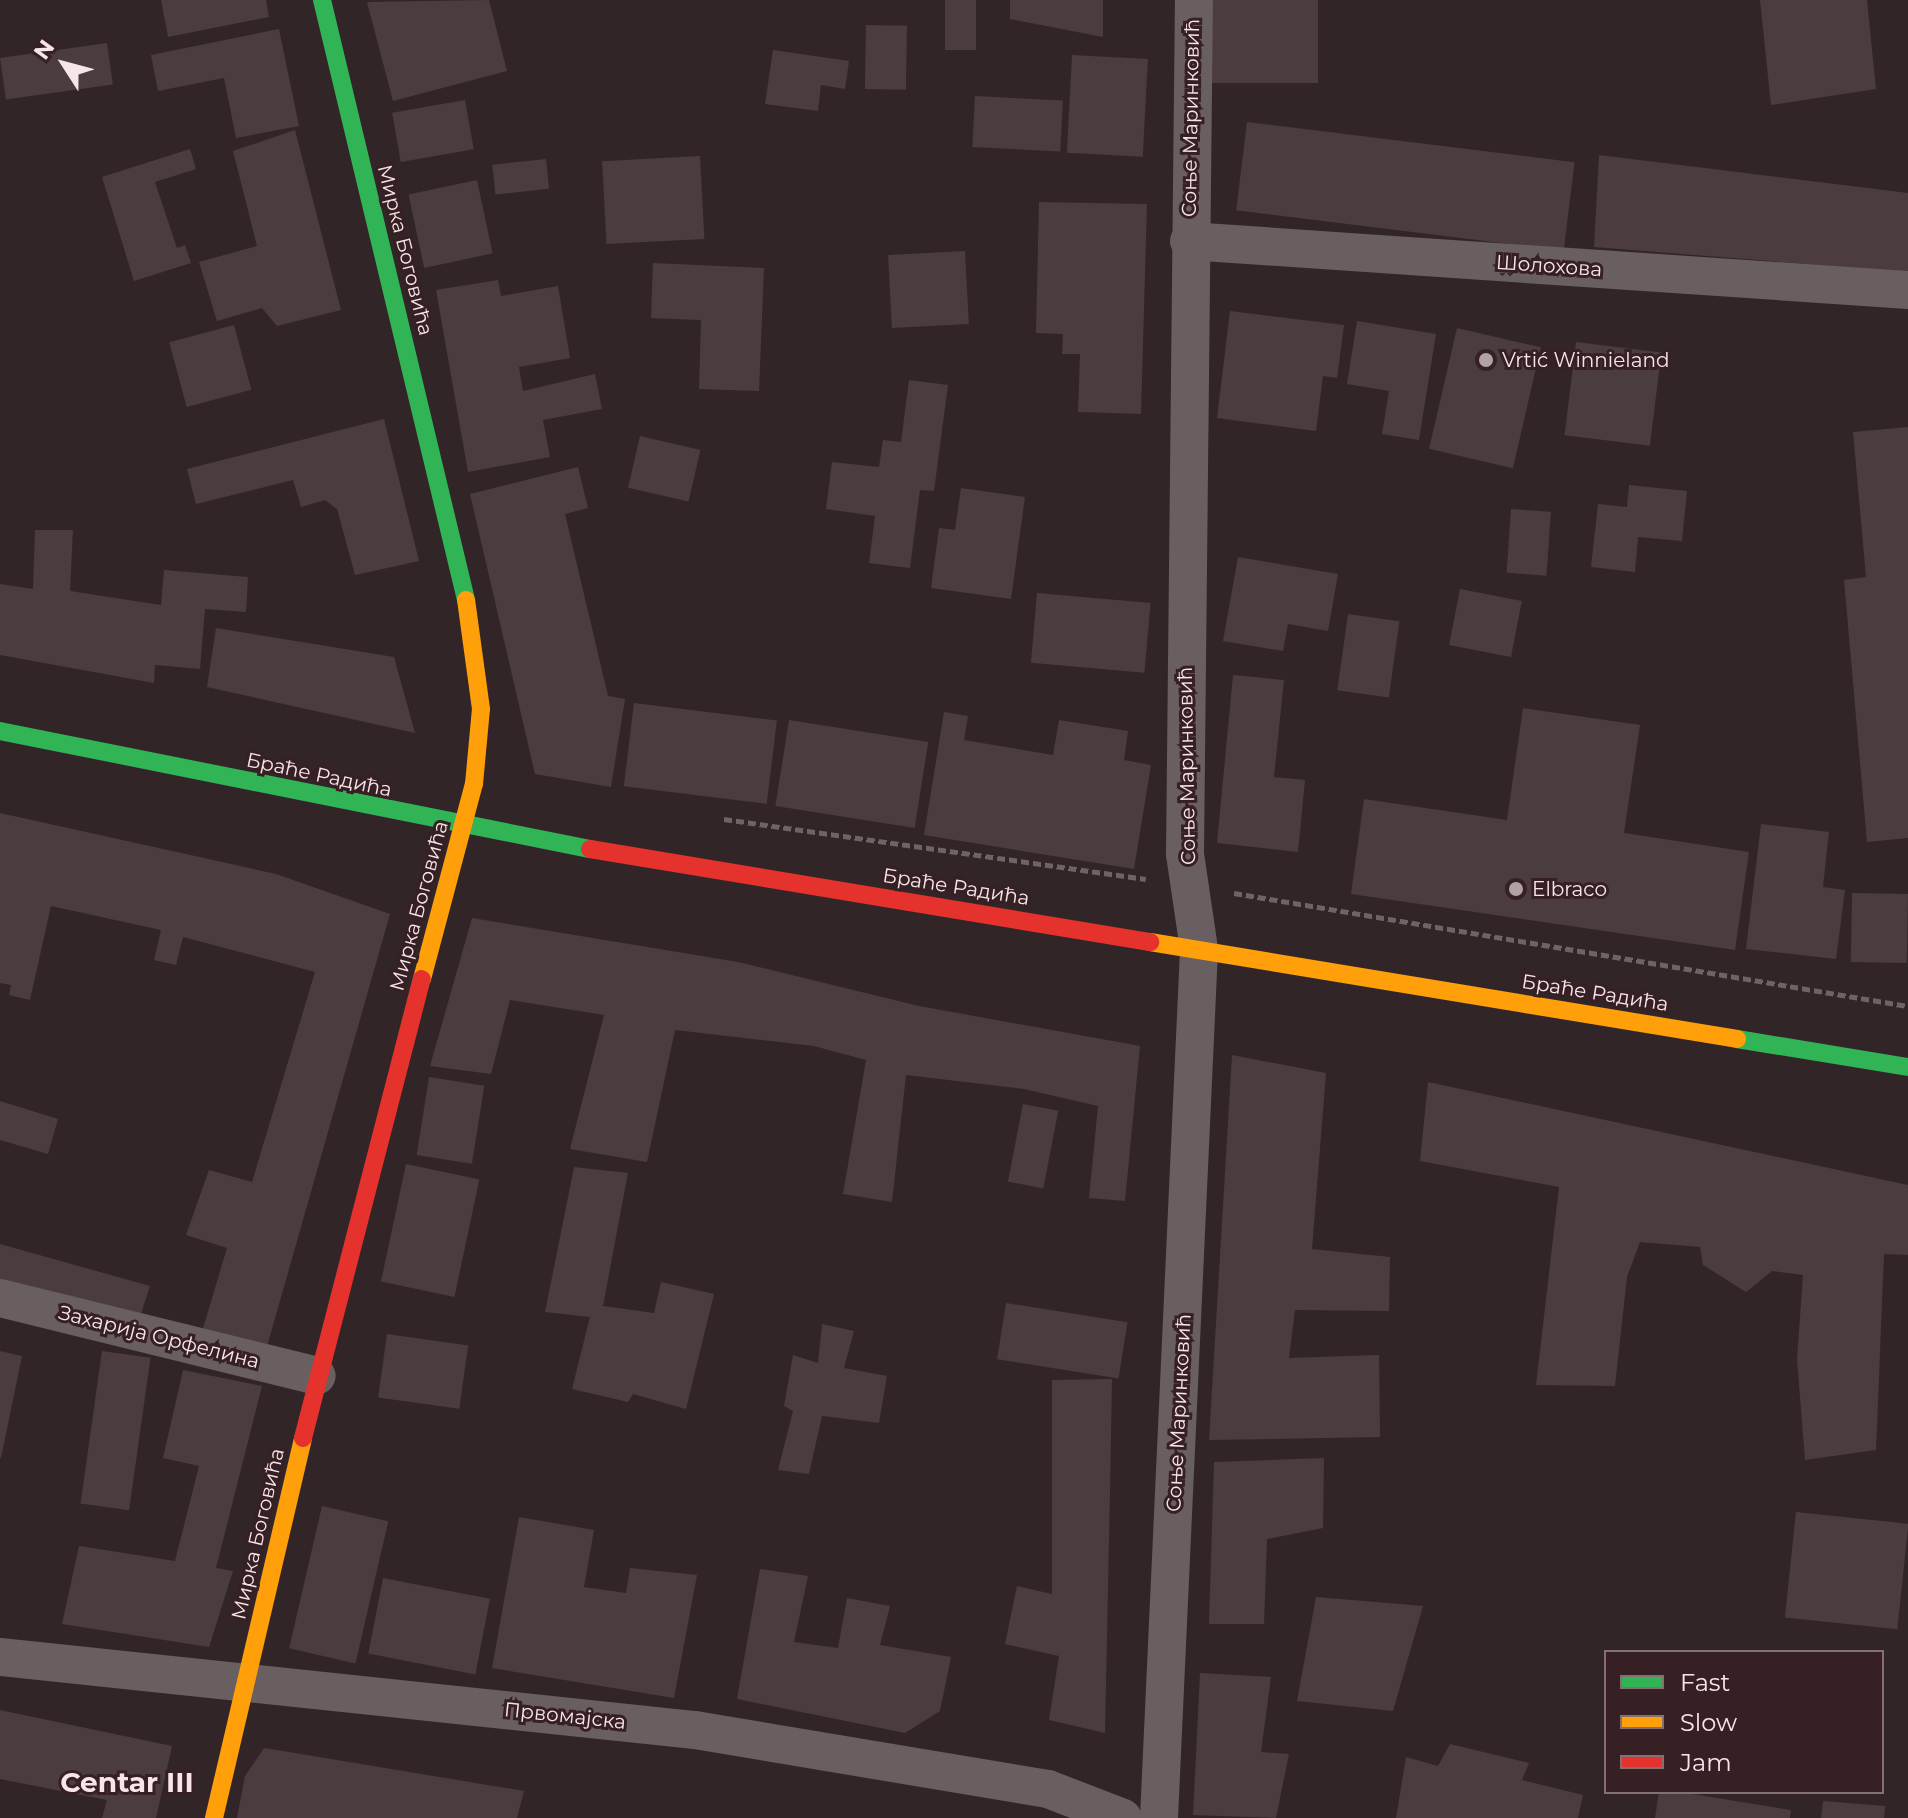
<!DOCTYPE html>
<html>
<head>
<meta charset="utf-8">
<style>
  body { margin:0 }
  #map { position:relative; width:1908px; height:1818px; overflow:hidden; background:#322528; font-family:Montserrat,sans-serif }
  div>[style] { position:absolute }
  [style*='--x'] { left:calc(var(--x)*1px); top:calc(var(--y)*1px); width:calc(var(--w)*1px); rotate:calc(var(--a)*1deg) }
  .building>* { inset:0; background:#4b3c3f; transform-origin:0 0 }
  .path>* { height:5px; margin-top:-2.5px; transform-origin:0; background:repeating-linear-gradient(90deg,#6e6466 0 8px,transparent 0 12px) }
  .street>* { height:38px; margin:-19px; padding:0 19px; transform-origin:19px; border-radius:19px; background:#695e60 }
  .fast>* { height:18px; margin:-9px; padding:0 9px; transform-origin:9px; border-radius:9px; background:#30b455 }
  .slow>* { height:18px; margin:-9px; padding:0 9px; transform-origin:9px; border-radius:9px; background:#ff9f0a }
  .jam>* { height:18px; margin:-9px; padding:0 9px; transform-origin:9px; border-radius:9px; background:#e5322d }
  .dots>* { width:22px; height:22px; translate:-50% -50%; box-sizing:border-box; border:4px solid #372024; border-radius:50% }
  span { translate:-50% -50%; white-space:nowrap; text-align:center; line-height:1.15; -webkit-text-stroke:6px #372024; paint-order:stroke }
  .street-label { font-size:20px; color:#f7e6e8 }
  .poi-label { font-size:20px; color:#f7e6e8 }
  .left { translate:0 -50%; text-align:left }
  .district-label { font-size:28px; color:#f7e6e8; font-weight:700 }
  .legend { position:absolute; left:1604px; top:1650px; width:280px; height:144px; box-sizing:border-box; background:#372024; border:2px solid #846f72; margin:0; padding:10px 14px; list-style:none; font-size:24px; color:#f7e6e8 }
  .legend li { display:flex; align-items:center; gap:16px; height:40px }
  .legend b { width:40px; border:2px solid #846f72 }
  .north { position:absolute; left:24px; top:24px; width:80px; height:80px; -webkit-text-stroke:6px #372024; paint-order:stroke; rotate:306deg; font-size:22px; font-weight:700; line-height:32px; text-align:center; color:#f7e6e8 }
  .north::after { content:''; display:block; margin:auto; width:28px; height:36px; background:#f7e6e8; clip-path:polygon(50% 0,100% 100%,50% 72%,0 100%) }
</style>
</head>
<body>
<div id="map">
  <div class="building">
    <i style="clip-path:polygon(161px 0,266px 0,269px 17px,168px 37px)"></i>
    <i style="clip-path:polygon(489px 0,507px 71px,393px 101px,367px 2px)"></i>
    <i style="left:945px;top:0;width:31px;height:50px"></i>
    <i style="clip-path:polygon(1010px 0,1103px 0,1103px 37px,1010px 19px)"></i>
    <i style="left:1206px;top:0;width:112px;height:83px"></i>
    <i style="clip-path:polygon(1760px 0,1867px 0,1876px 89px,1771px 105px)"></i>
    <i style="left:866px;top:25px;width:41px;height:64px;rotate:1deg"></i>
    <i style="clip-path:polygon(279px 29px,299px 126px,236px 138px,224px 78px,158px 91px,151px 55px)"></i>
    <i style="left:107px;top:43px;width:42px;height:108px;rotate:82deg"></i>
    <i style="clip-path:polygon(773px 50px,849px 61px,845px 89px,821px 85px,818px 111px,765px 104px)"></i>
    <i style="left:1072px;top:55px;width:76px;height:98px;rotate:3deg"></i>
    <i style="left:975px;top:96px;width:88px;height:51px;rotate:3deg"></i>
    <i style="left:465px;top:100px;width:50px;height:74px;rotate:80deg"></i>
    <i style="left:1247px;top:122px;width:330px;height:89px;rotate:7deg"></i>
    <i style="clip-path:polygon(295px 130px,341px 310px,277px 326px,262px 308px,217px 321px,199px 262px,257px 246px,233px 151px)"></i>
    <i style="clip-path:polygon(190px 149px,196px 169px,155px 182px,177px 248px,185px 245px,191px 263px,134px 281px,102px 177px)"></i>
    <i style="clip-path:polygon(1599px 155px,1908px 193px,1908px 272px,1594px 247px)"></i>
    <i style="left:700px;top:156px;width:83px;height:98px;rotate:87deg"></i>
    <i style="left:546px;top:159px;width:30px;height:54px;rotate:84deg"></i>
    <i style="left:477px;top:180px;width:75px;height:70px;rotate:78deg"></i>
    <i style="clip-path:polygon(1039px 202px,1147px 204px,1141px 414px,1078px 412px,1080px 354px,1062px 354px,1063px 334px,1036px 333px)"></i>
    <i style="left:965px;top:251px;width:73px;height:77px;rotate:87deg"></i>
    <i style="clip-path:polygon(653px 263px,764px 268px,759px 391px,699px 389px,701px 320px,651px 318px)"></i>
    <i style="clip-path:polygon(498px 280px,501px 296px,558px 286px,570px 358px,519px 367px,523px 391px,595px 374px,602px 409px,543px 420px,550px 457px,468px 472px,436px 290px)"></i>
    <i style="clip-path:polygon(1230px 311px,1344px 325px,1337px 378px,1323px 376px,1316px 431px,1217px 418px)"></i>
    <i style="clip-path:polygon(1357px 321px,1436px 334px,1419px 440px,1382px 434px,1389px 391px,1347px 384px)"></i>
    <i style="left:234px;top:325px;width:67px;height:67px;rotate:75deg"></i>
    <i style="left:1457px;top:328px;width:86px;height:124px;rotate:13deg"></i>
    <i style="left:1576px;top:342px;width:86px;height:94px;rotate:7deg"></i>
    <i style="clip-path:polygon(909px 380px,948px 385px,934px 491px,920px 490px,910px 568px,869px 563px,875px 516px,826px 509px,832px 462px,879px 467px,883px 440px,901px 442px)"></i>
    <i style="clip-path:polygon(384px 419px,419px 561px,355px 575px,337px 509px,325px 500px,301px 507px,293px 480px,196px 504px,187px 469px)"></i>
    <i style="clip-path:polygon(1908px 427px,1908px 838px,1867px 842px,1844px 580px,1866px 577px,1853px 432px)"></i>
    <i style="left:640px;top:436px;width:62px;height:53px;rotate:13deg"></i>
    <i style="clip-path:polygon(578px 467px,588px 508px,565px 514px,608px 696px,625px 699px,611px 787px,535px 774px,470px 494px)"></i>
    <i style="clip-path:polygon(1629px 485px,1687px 491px,1682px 541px,1638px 537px,1635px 572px,1591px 567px,1598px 504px,1627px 507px)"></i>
    <i style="clip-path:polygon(961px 488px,1025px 497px,1011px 599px,931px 588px,939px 528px,955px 530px)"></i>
    <i style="left:1511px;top:509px;width:40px;height:64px;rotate:4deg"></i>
    <i style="clip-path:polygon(35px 530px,73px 530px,70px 591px,161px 605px,164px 570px,248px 577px,246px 612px,205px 609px,200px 669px,155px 665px,154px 683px,0 655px,0 584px,33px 589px)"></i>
    <i style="clip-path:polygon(1238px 557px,1338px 574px,1328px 631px,1288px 624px,1283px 651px,1223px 641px)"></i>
    <i style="left:1460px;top:589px;width:63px;height:57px;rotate:11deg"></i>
    <i style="left:1037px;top:593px;width:114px;height:70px;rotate:5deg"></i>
    <i style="left:1348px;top:614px;width:52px;height:77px;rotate:8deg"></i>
    <i style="clip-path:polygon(216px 628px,394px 657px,415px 733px,207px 687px)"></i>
    <i style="clip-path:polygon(1233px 675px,1284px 680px,1274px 777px,1305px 780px,1298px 852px,1217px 843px)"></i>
    <i style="left:634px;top:703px;width:144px;height:84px;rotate:7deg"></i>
    <i style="clip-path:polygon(1523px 708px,1640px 725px,1624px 833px,1749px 852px,1735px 950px,1351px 894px,1364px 799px,1507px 820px)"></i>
    <i style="clip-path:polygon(944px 712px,968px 716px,964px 740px,1053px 755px,1059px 720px,1128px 731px,1124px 760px,1151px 765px,1134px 869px,924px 835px)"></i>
    <i style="left:789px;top:720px;width:141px;height:87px;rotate:9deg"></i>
    <i style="clip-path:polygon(0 813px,276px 874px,390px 914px,266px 1350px,201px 1335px,227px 1248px,186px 1235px,209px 1170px,252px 1182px,315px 972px,183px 937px,176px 965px,154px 960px,161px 930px,51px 906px,30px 1000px,9px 995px,11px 985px,0 983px)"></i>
    <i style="clip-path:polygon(1761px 824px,1829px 832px,1823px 887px,1845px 890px,1836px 959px,1746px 949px)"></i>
    <i style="left:1852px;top:893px;width:56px;height:69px;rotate:1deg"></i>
    <i style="clip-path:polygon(472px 918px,738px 962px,919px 1006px,1140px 1046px,1125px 1201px,1089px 1198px,1098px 1106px,1024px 1089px,906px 1075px,892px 1202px,843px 1194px,866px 1060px,814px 1046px,675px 1030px,647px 1162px,570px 1149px,604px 1015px,510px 1000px,491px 1074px,430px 1066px)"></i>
    <i style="clip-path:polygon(1232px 1055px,1326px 1073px,1312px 1249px,1390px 1257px,1389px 1311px,1295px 1310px,1289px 1358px,1379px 1355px,1380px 1437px,1209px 1440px)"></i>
    <i style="left:429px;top:1077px;width:56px;height:79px;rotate:9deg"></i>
    <i style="clip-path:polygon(1428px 1082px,1908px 1185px,1908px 1255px,1884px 1254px,1876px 1450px,1805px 1460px,1797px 1359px,1803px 1275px,1772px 1271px,1746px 1292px,1703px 1265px,1700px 1247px,1640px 1242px,1627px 1277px,1615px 1386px,1536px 1385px,1559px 1187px,1420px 1161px)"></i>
    <i style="clip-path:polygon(0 1101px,58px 1119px,48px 1154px,0 1140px)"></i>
    <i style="left:1023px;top:1104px;width:36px;height:79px;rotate:11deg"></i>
    <i style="left:406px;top:1164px;width:75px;height:120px;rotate:12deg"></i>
    <i style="clip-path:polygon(574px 1167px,628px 1173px,603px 1306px,654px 1313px,661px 1282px,714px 1294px,686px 1409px,633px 1394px,628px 1402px,572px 1389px,590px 1317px,545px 1312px)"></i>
    <i style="clip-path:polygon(0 1244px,150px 1286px,138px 1323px,0 1287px)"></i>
    <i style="left:1006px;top:1303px;width:123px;height:57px;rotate:9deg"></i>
    <i style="clip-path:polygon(822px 1324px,854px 1331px,844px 1368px,887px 1376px,879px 1423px,822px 1416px,809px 1474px,778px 1470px,793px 1411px,784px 1406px,793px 1355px,818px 1363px)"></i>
    <i style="left:387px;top:1334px;width:82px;height:64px;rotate:8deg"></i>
    <i style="clip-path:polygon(0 1351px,22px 1356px,1px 1458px,0 1458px)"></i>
    <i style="left:102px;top:1351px;width:49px;height:154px;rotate:8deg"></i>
    <i style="clip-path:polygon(183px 1370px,262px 1386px,216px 1568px,233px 1571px,209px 1647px,62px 1624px,79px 1546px,175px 1561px,199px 1466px,163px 1458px)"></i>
    <i style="clip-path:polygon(1112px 1379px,1110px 1492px,1105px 1733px,1049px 1720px,1059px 1656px,1005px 1644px,1017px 1586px,1052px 1594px,1052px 1380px)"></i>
    <i style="clip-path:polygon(1324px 1458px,1323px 1528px,1267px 1539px,1264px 1624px,1209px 1624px,1214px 1462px)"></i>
    <i style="left:322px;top:1506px;width:68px;height:146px;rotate:13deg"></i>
    <i style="left:1796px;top:1512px;width:113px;height:106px;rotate:6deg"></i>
    <i style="clip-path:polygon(519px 1517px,594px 1530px,584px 1587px,626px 1593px,630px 1568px,697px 1575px,674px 1698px,492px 1668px)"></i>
    <i style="clip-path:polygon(760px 1569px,808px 1576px,794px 1642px,838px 1648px,847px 1598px,890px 1606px,880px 1645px,951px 1657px,940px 1711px,905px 1733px,737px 1699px)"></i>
    <i style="left:383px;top:1578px;width:109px;height:77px;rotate:11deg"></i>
    <i style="clip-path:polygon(1316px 1597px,1423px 1606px,1393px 1711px,1297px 1701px)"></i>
    <i style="clip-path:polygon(1200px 1673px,1271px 1677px,1261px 1752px,1289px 1754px,1276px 1818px,1193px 1815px)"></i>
    <i style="clip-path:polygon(0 1710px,172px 1746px,156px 1818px,102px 1818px,107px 1800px,0 1779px)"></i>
    <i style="clip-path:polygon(1450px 1744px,1529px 1763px,1522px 1780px,1583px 1795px,1578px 1818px,1396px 1818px,1406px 1757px,1438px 1766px)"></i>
    <i style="clip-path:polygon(264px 1748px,289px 1752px,524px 1791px,517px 1818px,237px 1818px,245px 1776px)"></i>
    <i style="clip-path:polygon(1659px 1792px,1680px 1792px,1791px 1810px,1790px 1818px,1655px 1818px)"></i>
    <i style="clip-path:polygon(1823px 1801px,1885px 1806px,1884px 1818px,1821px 1818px)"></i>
  </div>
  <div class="path">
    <i style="--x:724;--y:819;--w:426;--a:8.1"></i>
    <i style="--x:1234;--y:893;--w:683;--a:9.52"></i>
  </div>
  <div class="street">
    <i style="--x:1189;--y:241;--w:721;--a:3.9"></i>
    <i style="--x:0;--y:1298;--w:326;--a:13.8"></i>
    <i style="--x:0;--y:1657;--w:699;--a:6"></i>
    <i style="--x:695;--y:1730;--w:358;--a:9.5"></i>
    <i style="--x:1048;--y:1789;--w:80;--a:21.1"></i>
    <i style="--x:1159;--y:1818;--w:870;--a:-87.36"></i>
    <i style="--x:1199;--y:949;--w:96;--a:-98.4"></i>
    <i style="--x:1185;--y:854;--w:854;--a:-89.4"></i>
  </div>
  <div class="fast">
    <i style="--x:322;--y:0;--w:617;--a:76.5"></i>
    <i style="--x:0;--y:731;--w:602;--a:11.31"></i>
    <i style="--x:1737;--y:1039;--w:173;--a:9.3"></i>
  </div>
  <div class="slow">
    <i style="--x:1150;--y:942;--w:595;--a:9.38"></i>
    <i style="--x:422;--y:979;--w:202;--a:-75.1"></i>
    <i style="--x:474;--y:784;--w:75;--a:-84.7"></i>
    <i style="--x:481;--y:709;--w:110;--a:-97.8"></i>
    <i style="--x:214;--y:1818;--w:390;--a:-76.8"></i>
  </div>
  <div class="jam">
    <i style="--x:590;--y:849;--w:568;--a:9.43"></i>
    <i style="--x:303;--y:1438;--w:474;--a:-75.5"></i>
  </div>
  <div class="dots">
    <i style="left:1486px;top:360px;background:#b2a2a5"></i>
    <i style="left:1516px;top:889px;background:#b2a2a5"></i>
  </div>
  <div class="street-label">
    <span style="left:1191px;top:118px;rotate:-89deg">Соње Маринковић</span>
    <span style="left:405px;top:250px;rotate:76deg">Мирка Боговића</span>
    <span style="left:1549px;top:266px;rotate:4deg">Шолохова</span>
    <span style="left:1187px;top:766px;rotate:-91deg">Соње Маринковић</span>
    <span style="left:319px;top:775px;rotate:12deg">Браће Радића</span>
    <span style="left:956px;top:887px;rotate:9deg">Браће Радића</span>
    <span style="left:419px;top:906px;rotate:-75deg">Мирка Боговића</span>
    <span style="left:1595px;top:993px;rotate:9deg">Браће Радића</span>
    <span style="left:159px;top:1337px;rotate:14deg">Захарија Орфелина</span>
    <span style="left:1179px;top:1413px;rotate:-87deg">Соње Маринковић</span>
    <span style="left:258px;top:1534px;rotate:-77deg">Мирка Боговића</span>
    <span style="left:565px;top:1716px;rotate:6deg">Првомајска</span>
  </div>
  <div class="poi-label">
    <span class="left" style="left:1502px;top:360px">Vrtić Winnieland</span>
    <span class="left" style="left:1532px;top:889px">Elbraco</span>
  </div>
  <div class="district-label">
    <span style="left:127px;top:1782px">Centar III</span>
  </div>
  <ul class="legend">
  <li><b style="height:10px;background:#30b455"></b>Fast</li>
  <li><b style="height:10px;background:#ff9f0a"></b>Slow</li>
  <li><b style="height:10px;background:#e5322d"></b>Jam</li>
  </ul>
  <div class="north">N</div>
</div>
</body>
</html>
